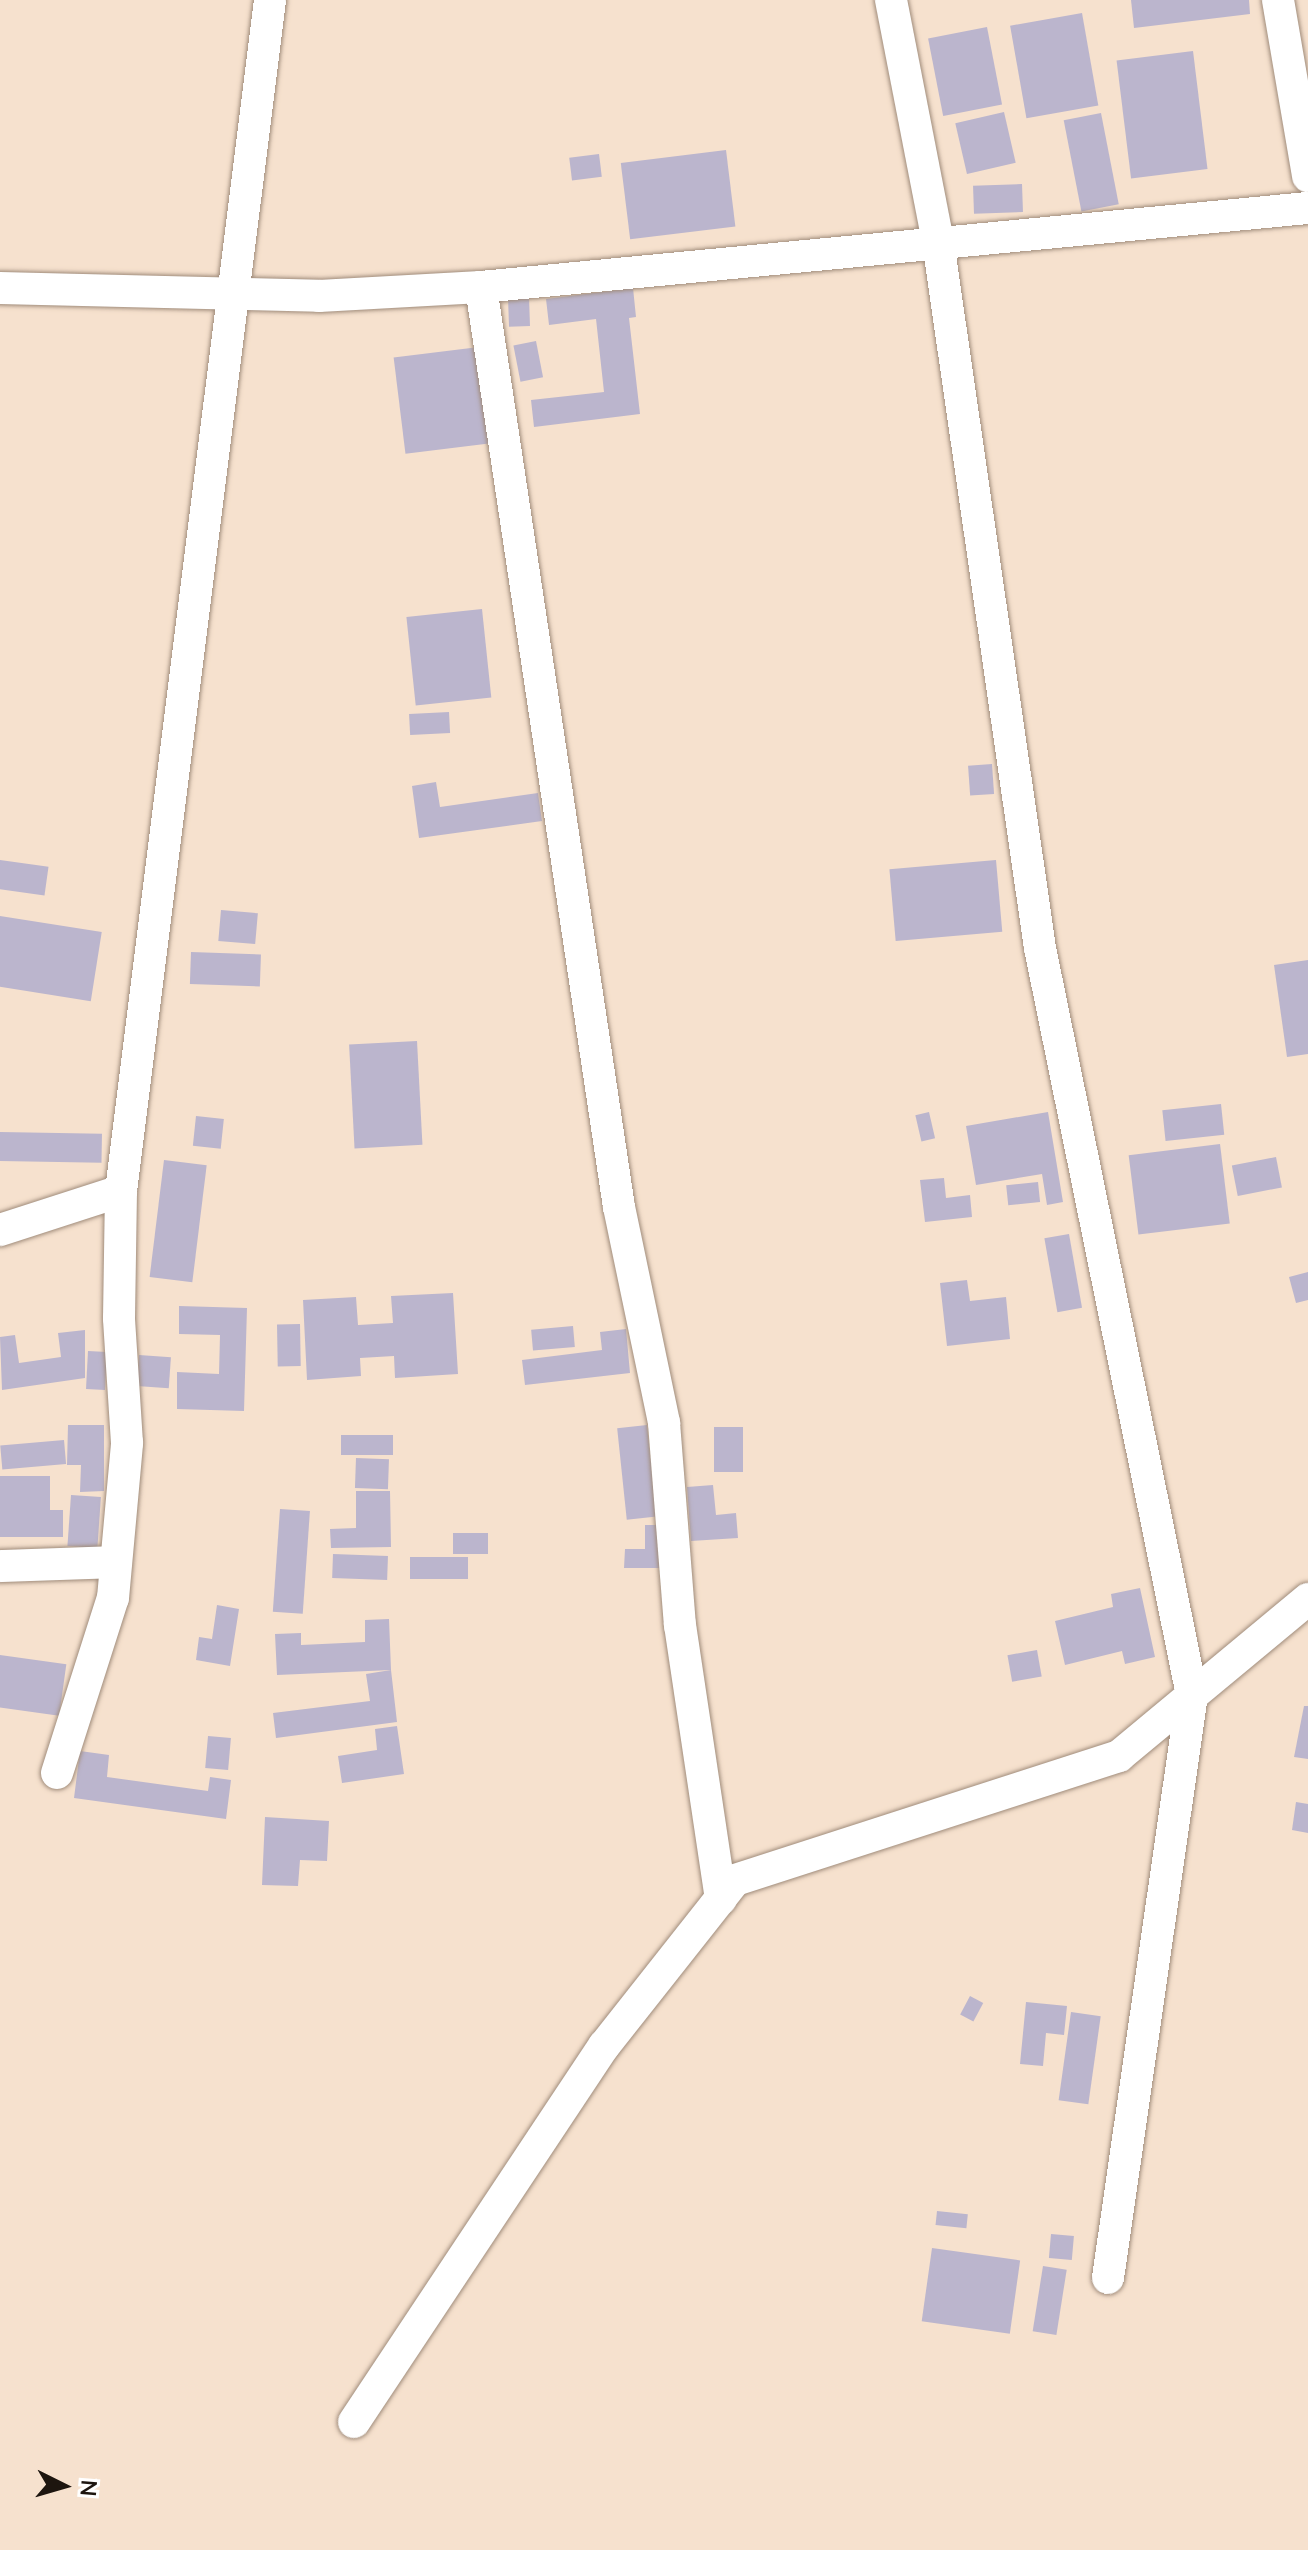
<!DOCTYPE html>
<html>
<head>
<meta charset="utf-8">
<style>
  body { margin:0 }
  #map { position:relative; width:1308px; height:2550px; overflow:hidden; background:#f6e1ce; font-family:"Nunito Sans",sans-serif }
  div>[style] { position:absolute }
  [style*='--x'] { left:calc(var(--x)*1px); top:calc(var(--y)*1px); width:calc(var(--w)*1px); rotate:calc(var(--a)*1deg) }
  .building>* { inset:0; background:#bbb5cd; transform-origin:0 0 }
  .roads { filter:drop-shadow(0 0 2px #a08c7b) drop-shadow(0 0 2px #a08c7b) }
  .minor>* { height:32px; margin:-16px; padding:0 16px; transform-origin:16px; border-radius:16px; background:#fff }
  span { translate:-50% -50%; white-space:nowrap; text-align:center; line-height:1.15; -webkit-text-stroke:7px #fff; paint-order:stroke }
  .north { position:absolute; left:24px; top:2446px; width:80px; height:80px; -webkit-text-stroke:6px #fff; paint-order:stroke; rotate:95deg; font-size:22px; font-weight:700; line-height:32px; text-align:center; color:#1d150f }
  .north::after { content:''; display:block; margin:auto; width:28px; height:36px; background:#1d150f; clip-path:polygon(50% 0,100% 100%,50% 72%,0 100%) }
</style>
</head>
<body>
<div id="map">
  <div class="building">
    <i style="clip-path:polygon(1131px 0,1249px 0,1250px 14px,1134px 28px)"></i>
    <i style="left:1082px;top:13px;width:94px;height:73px;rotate:80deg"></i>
    <i style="left:987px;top:27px;width:79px;height:60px;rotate:79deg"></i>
    <i style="left:1193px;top:51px;width:119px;height:77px;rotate:83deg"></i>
    <i style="left:1004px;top:112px;width:52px;height:50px;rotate:77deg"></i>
    <i style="left:1101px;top:113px;width:93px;height:38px;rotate:79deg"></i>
    <i style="left:726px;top:150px;width:77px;height:106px;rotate:83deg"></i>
    <i style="left:599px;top:154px;width:23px;height:30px;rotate:83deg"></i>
    <i style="left:1022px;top:184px;width:28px;height:49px;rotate:88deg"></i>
    <i style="clip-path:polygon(633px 288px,636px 317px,629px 318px,640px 414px,534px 427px,531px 400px,604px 392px,596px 319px,549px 325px,546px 299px)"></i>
    <i style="left:529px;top:297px;width:29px;height:21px;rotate:88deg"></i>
    <i style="left:536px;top:341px;width:37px;height:23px;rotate:79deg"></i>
    <i style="left:479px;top:347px;width:97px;height:86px;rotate:83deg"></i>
    <i style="left:482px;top:609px;width:89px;height:76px;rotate:84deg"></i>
    <i style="left:449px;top:712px;width:21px;height:40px;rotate:87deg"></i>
    <i style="left:992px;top:764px;width:30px;height:24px;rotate:86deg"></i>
    <i style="clip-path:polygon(436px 782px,440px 807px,538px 793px,542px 821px,419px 838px,412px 786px)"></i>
    <i style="left:0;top:860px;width:49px;height:29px;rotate:8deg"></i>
    <i style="left:996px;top:860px;width:72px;height:107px;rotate:85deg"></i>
    <i style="left:221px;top:910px;width:37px;height:31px;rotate:5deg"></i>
    <i style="left:0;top:916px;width:103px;height:70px;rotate:9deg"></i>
    <i style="left:191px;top:952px;width:70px;height:32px;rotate:2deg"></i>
    <i style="clip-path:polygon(1308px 960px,1308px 1054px,1287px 1057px,1274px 965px)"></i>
    <i style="left:417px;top:1041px;width:104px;height:68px;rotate:87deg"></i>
    <i style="left:1221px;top:1104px;width:31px;height:59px;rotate:84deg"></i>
    <i style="left:929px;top:1112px;width:27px;height:14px;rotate:77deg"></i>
    <i style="clip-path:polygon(1048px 1112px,1063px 1202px,1047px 1205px,1042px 1174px,976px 1185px,966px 1126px)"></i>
    <i style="left:196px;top:1116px;width:28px;height:30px;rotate:6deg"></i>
    <i style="left:0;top:1132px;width:102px;height:29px;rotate:1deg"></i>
    <i style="left:1220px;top:1144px;width:80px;height:92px;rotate:83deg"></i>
    <i style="left:1276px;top:1157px;width:31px;height:45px;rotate:79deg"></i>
    <i style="left:164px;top:1160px;width:43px;height:118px;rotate:7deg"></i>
    <i style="clip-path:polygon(944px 1178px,946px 1198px,970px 1195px,972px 1217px,925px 1222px,920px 1180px)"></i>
    <i style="left:1038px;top:1182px;width:20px;height:32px;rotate:84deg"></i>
    <i style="left:1069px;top:1234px;width:75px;height:25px;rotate:80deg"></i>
    <i style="clip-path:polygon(1308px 1272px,1308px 1300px,1296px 1303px,1289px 1277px)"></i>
    <i style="clip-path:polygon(967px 1280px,970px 1301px,1006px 1297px,1010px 1339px,947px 1346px,940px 1283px)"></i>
    <i style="clip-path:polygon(453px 1293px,458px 1374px,395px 1378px,394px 1356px,360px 1358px,361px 1376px,307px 1380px,303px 1300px,356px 1297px,358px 1325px,393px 1323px,391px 1296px)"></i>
    <i style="clip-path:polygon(179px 1306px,247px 1308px,244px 1411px,177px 1409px,177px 1372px,219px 1374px,220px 1335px,179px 1334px)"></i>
    <i style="left:300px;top:1324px;width:42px;height:23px;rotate:89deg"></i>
    <i style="left:573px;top:1326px;width:21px;height:42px;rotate:85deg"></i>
    <i style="clip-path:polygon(626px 1329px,630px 1373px,525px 1385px,522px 1360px,602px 1350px,600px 1332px)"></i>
    <i style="clip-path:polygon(85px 1330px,85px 1378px,2px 1390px,0 1337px,15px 1335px,19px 1363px,61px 1357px,58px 1333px)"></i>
    <i style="left:88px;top:1351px;width:19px;height:38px;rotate:3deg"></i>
    <i style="left:139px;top:1355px;width:32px;height:31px;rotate:4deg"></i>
    <i style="clip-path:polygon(68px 1425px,104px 1425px,104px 1491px,80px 1492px,81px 1465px,67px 1465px)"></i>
    <i style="left:647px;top:1425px;width:92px;height:30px;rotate:84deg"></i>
    <i style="left:714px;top:1427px;width:29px;height:45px"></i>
    <i style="left:341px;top:1435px;width:52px;height:20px"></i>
    <i style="left:64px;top:1440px;width:24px;height:64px;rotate:85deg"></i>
    <i style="left:356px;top:1458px;width:33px;height:30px;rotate:2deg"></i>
    <i style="clip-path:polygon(0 1476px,50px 1476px,50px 1510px,63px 1510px,63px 1537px,0 1537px)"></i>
    <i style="clip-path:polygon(713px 1485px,716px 1515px,736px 1513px,738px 1538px,691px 1541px,687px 1487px)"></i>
    <i style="clip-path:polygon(356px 1491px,390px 1491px,391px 1547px,331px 1548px,330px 1529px,356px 1528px)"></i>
    <i style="left:71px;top:1495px;width:30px;height:51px;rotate:4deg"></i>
    <i style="left:280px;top:1509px;width:30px;height:103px;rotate:4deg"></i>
    <i style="clip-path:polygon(645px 1525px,658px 1525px,659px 1568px,624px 1568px,625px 1549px,645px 1549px)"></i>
    <i style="left:488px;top:1533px;width:21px;height:35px;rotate:90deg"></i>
    <i style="left:333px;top:1554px;width:55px;height:24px;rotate:2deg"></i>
    <i style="left:468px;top:1557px;width:22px;height:58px;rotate:90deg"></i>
    <i style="clip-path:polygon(1140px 1588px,1155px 1657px,1125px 1664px,1122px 1651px,1065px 1665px,1055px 1621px,1113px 1607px,1111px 1594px)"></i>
    <i style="clip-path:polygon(217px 1605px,239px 1609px,230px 1666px,196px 1660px,199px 1637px,212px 1639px)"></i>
    <i style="clip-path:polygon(389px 1619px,391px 1670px,277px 1675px,275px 1634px,301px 1633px,301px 1645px,365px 1642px,365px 1620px)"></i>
    <i style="left:1037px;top:1650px;width:27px;height:30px;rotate:80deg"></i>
    <i style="left:0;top:1655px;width:67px;height:52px;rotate:8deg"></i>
    <i style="clip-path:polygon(391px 1670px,397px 1722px,276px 1738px,273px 1713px,370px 1701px,366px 1674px)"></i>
    <i style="clip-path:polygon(1304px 1706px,1308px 1706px,1308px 1759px,1294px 1757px)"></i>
    <i style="clip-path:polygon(397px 1726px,404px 1774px,342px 1783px,338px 1756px,377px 1750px,375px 1729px)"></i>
    <i style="left:208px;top:1736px;width:23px;height:32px;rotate:5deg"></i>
    <i style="clip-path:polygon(80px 1751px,109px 1755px,107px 1777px,208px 1791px,210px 1777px,231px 1780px,226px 1819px,74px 1798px)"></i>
    <i style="clip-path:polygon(1296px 1802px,1308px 1804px,1308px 1833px,1292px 1830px)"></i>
    <i style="clip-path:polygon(265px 1817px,329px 1821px,327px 1861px,300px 1860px,298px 1886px,262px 1885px)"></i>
    <i style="left:970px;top:1996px;width:15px;height:21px;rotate:28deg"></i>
    <i style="clip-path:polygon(1026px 2002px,1067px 2006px,1064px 2035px,1046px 2033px,1043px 2066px,1020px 2064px)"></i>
    <i style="left:1071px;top:2012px;width:30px;height:89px;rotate:8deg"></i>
    <i style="left:937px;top:2211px;width:31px;height:14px;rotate:6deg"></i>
    <i style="left:1051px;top:2234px;width:23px;height:24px;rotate:5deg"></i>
    <i style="left:932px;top:2248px;width:89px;height:74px;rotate:8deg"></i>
    <i style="left:1043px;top:2266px;width:24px;height:66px;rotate:9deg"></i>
  </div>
  <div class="roads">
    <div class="minor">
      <i style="--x:891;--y:0;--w:247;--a:79"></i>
      <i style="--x:938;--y:242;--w:713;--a:81.78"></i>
      <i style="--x:1040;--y:948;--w:762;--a:78.5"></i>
      <i style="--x:1192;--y:1695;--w:589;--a:98.2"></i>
      <i style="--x:1278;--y:0;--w:179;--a:80.3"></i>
      <i style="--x:481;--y:287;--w:930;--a:81.47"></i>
      <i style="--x:619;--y:1207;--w:221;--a:78.2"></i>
      <i style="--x:664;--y:1423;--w:203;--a:85.5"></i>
      <i style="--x:680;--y:1625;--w:277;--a:81.5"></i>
      <i style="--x:0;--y:288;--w:319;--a:1.4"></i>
      <i style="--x:319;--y:296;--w:162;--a:-3.2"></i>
      <i style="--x:481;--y:287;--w:831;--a:-5.46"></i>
      <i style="--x:0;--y:1230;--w:127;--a:-17.9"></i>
      <i style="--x:0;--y:1566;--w:116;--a:-2"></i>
      <i style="--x:57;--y:1773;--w:184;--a:-72.3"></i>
      <i style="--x:113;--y:1598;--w:156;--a:-84.8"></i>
      <i style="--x:127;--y:1443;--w:125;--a:-93.7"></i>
      <i style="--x:119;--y:1318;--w:127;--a:-89.1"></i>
      <i style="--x:121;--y:1191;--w:1200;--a:-82.87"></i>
      <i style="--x:354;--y:2422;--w:452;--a:-56.4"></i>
      <i style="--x:604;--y:2046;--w:211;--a:-51.7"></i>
      <i style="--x:735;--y:1880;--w:404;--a:-17.9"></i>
      <i style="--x:1119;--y:1756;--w:246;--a:-39.7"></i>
    </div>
  </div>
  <div class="north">N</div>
</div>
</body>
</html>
